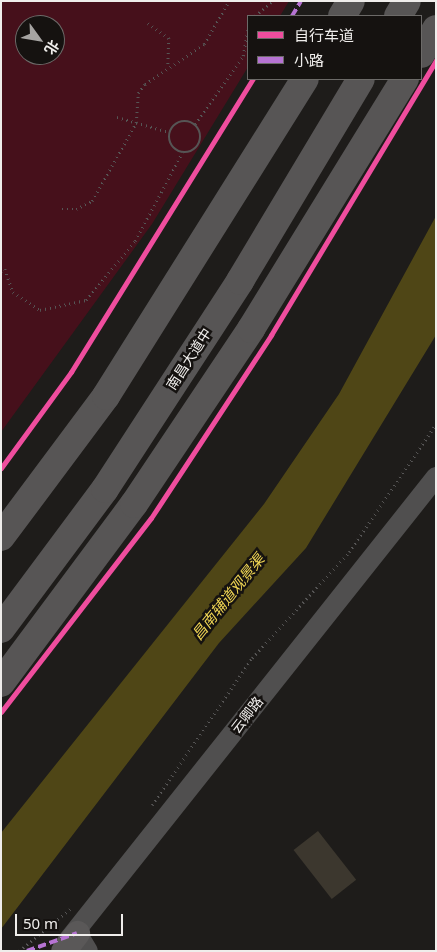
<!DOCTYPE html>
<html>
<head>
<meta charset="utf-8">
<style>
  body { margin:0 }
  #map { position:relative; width:437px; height:952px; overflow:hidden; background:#1e1c1a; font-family:"Noto Sans","Noto Sans SC",sans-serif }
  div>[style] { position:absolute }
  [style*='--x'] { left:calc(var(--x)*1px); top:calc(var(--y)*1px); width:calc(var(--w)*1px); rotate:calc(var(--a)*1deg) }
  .green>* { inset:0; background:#46101b }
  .water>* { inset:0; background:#4f4616 }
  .building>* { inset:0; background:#3c372e; transform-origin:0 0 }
  .path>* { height:2.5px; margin-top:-1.25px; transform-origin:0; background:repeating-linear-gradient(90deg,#565555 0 1px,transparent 0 5px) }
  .path>.ring { margin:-1.25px; padding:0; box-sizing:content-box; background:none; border:2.5px solid #565555; border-radius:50% }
  .minor>* { height:20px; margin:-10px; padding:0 10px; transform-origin:10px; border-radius:10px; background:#504f4f }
  .major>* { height:25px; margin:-12.5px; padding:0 12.5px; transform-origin:12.5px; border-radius:12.5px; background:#5a5858 }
  .highway>* { height:28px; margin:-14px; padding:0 14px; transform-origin:14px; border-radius:14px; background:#575555 }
  .quiet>* { height:4px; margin-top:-2px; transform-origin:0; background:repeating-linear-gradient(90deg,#b673d3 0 8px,transparent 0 12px) }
  .cycleway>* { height:5px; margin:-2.5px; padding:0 2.5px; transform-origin:2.5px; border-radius:2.5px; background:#ef4d9e }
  span { translate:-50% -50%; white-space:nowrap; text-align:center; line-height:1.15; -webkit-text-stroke:5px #151210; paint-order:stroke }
  .street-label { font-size:14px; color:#efedeb }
  .water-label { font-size:15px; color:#eed453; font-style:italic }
  .frame { position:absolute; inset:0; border:2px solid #efedeb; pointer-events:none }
  .legend { position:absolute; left:247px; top:15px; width:175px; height:65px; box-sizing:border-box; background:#151210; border:1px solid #6c6a68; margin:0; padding:6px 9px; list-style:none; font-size:15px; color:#efedeb }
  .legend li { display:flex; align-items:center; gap:10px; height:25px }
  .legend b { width:25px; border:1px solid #6c6a68 }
  .north { position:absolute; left:15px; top:15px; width:50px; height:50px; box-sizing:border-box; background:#151210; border:1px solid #6c6a68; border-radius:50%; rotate:122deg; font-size:14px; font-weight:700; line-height:20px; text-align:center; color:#efedeb }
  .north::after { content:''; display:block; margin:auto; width:18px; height:22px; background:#a6a4a2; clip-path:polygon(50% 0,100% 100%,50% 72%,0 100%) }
  .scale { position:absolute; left:15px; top:914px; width:108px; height:22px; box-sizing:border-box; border:2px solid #efedeb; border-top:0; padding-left:6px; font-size:15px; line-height:18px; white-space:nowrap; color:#efedeb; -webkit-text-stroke:4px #151210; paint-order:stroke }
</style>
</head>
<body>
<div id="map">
  <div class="green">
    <i style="clip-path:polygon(evenodd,1px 1px,289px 1px,280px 16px,248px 16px,248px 67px,152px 224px,1px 432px,1px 1px,25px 25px,55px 25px,55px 55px,25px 55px,25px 25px)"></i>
  </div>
  <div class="water">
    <i style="clip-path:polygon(436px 216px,436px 335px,306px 548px,219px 643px,1px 929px,1px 833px,264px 504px,339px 394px)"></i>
  </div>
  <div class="building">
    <i style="left:318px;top:831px;width:62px;height:31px;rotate:52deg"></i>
  </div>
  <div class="path">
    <i style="--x:255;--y:16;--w:23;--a:-41"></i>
    <i style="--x:148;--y:23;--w:26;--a:36"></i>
    <i style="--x:169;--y:38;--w:27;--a:92"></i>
    <i style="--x:117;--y:117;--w:54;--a:16.1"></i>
    <i class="ring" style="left:169px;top:121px;width:29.5px;height:29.5px"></i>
    <i style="--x:195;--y:124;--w:83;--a:-54.8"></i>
    <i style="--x:243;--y:56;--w:27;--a:-80"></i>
    <i style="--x:62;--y:209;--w:14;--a:0"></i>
    <i style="--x:76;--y:209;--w:18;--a:-27"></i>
    <i style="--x:92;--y:201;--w:90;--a:-60.6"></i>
    <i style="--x:136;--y:123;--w:30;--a:-86"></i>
    <i style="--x:138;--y:93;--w:11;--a:-52"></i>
    <i style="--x:145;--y:84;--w:71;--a:-34.1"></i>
    <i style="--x:204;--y:44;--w:50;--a:-59.8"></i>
    <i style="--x:1;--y:271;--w:4;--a:-27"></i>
    <i style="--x:5;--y:269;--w:24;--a:71"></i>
    <i style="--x:13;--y:292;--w:32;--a:34"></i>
    <i style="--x:40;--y:310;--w:47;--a:-12.3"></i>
    <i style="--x:86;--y:300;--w:77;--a:-50.3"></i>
    <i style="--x:135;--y:241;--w:100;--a:-61.9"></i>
    <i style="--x:152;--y:805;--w:178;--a:-55.8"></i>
    <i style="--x:252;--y:658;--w:144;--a:-47.5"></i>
    <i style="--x:349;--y:552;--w:155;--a:-55.8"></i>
    <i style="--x:19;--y:951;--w:66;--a:-39.5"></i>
  </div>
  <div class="minor">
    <i style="--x:77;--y:933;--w:21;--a:59"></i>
    <i style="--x:66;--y:943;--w:595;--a:-51.55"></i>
  </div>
  <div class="major">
    <i style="--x:63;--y:951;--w:23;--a:-52"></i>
  </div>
  <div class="highway">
    <i style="--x:342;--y:16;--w:17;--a:-59"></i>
    <i style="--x:398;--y:16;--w:17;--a:-59"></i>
    <i style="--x:421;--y:54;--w:29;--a:-59"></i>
    <i style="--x:1;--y:537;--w:176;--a:-53.3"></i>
    <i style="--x:106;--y:396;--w:374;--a:-57.9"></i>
    <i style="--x:1;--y:629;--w:174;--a:-53.4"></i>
    <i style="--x:105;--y:489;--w:248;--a:-57"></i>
    <i style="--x:240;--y:281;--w:235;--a:-59.1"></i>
    <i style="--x:1;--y:683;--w:223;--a:-53.4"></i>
    <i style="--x:134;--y:504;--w:211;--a:-56.2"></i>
    <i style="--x:251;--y:329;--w:294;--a:-58.4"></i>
  </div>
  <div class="quiet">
    <i style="--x:292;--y:16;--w:17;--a:-59"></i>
    <i style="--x:27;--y:951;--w:53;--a:-19.8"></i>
  </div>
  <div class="cycleway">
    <i style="--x:1;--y:468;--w:119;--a:-53.9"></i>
    <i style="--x:71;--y:372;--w:345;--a:-58.2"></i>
    <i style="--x:1;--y:712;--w:245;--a:-52.3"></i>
    <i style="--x:151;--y:518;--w:219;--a:-56.7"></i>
    <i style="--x:271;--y:335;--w:321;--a:-59"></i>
  </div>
  <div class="street-label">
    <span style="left:189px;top:359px;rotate:-57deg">南昌大道中</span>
    <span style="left:247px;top:715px;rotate:-52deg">云卿路</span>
  </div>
  <div class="water-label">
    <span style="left:228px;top:597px;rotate:-51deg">昌南辅道观景渠</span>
  </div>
  <div class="frame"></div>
  <ul class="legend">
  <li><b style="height:6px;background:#ef4d9e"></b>自行车道</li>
  <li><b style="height:6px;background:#b673d3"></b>小路</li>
  </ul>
  <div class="north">北</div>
  <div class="scale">50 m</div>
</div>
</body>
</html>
